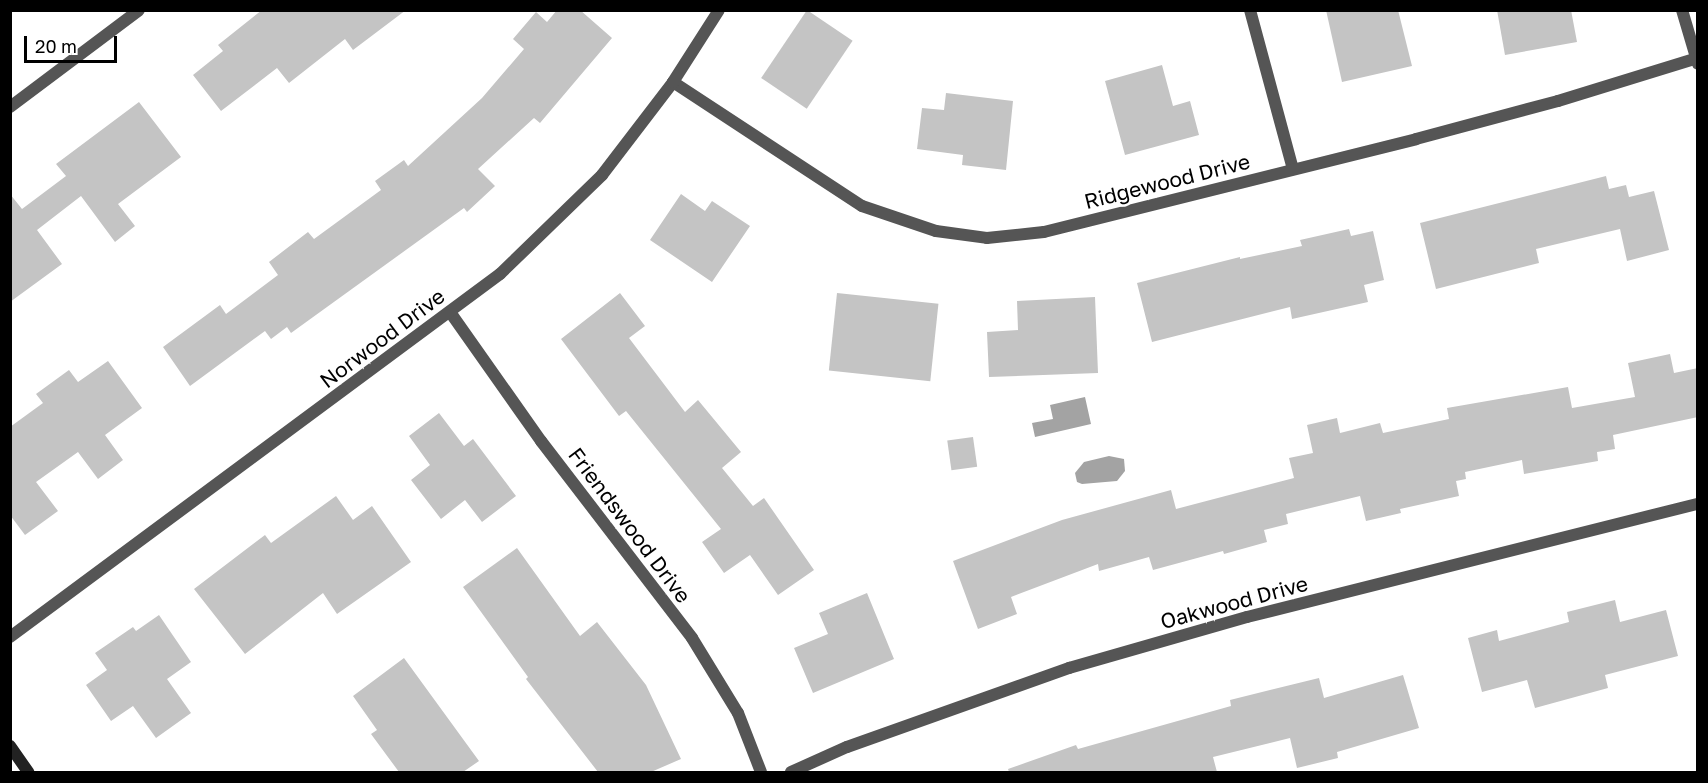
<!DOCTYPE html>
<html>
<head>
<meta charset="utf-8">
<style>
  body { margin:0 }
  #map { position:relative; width:1708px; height:783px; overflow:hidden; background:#fff; font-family:"Golos Text",sans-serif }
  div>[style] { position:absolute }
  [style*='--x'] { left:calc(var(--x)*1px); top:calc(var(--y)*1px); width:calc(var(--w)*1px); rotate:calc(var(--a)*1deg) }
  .water>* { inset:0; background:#a3a3a3 }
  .building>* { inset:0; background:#c4c4c4; transform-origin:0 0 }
  .minor>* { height:12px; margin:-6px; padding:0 6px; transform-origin:6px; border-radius:6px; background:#555 }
  .secondary>* { height:12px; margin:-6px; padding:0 6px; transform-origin:6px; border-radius:6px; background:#222 }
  span { translate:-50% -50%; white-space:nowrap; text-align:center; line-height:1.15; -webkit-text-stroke:5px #fff; paint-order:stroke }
  .street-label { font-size:21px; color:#000 }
  .frame { position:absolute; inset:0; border:12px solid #000; pointer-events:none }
  .scale { position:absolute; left:24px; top:36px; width:93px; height:27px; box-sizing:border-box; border:3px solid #000; border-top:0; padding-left:8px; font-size:18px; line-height:21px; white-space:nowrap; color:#000; -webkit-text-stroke:4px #fff; paint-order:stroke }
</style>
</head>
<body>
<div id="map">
  <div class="water">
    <i style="clip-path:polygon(1085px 397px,1091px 424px,1035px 437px,1032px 423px,1053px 419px,1050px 405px)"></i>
    <i style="clip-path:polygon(1109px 456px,1124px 459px,1125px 471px,1117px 481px,1082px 484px,1077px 482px,1075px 473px,1084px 462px)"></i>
  </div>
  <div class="building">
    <i style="clip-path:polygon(262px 10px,406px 10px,353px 50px,345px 39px,289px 83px,277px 68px,221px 111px,193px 75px,223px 51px,218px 45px)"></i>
    <i style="clip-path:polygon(557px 10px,580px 10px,612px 38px,540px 123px,534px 118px,478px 169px,495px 186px,467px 212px,464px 208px,291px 333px,287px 327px,271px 339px,265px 331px,190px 386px,163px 347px,220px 305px,226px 314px,278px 275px,269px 262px,308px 232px,314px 239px,381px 190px,375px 181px,404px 160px,408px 166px,482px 98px,524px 49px,513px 39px,536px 12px,547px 22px)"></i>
    <i style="left:807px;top:10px;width:55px;height:82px;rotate:34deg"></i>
    <i style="clip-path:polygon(1326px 10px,1398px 10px,1412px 66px,1342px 82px)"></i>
    <i style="clip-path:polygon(1497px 10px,1571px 10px,1577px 42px,1505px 55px)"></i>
    <i style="clip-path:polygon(1162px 65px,1173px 106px,1190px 101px,1199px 135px,1125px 155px,1105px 81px)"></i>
    <i style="clip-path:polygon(946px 93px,1013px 101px,1006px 170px,962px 165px,963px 155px,917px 149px,922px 108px,944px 110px)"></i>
    <i style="clip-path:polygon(139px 102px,181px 157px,118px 204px,135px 226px,115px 242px,81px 196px,37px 230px,62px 264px,10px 302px,10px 194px,22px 209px,66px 176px,56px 164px)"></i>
    <i style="clip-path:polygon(1606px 176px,1609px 189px,1626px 185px,1629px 197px,1654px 191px,1669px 250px,1627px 261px,1620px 229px,1536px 249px,1539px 263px,1436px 289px,1420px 223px)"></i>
    <i style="clip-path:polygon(681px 194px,705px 211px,712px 201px,750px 226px,712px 282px,650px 240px)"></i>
    <i style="clip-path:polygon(1349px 229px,1351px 236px,1373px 231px,1384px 280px,1364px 285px,1368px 302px,1292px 319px,1290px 307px,1152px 342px,1137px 283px,1240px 257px,1240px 259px,1302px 246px,1300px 240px)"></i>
    <i style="clip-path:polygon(620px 293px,645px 326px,629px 338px,685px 412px,698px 400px,741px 452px,722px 468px,753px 506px,764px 498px,814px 570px,778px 595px,750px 555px,724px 573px,702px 542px,721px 529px,626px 411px,619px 416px,561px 339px)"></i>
    <i style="left:837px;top:293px;width:102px;height:78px;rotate:6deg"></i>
    <i style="clip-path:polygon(1095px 297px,1098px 373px,989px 377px,987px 332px,1018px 330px,1017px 301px)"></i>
    <i style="clip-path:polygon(1670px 354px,1674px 373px,1698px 368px,1698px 417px,1613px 435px,1615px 449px,1597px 452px,1598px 461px,1524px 474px,1522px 460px,1465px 472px,1466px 479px,1456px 481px,1459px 496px,1400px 509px,1401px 513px,1366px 521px,1360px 496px,1286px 514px,1288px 524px,1264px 530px,1267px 542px,1224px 554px,1223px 551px,1153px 570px,1149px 557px,1099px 571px,1098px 564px,1011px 597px,1017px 614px,978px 629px,953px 561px,1062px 520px,1171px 490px,1176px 509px,1294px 478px,1289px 458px,1313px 453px,1307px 425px,1337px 418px,1340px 433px,1380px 423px,1383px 433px,1449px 419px,1447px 408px,1568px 387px,1572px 408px,1635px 397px,1628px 363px)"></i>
    <i style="clip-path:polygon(108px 361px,142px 408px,105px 435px,123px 460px,98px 479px,78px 452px,36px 482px,58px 511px,25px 535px,10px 515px,10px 427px,43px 403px,36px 394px,69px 370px,78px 382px)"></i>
    <i style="clip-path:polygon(439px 413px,464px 446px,473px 439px,516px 496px,482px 522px,465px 500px,441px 519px,411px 480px,430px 465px,409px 436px)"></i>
    <i style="left:973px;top:437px;width:30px;height:26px;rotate:82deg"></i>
    <i style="clip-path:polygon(336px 496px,353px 520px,372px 506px,411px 562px,337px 614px,323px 593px,245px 654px,194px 589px,265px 535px,271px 543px)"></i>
    <i style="clip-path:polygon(517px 548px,580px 636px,597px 622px,646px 685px,681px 759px,651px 772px,598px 772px,526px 679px,528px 677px,463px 587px)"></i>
    <i style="clip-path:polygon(867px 593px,894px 659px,813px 693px,794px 648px,828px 634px,819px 613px)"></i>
    <i style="clip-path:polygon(1615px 600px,1620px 622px,1666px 610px,1678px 656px,1605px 675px,1608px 688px,1535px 708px,1527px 680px,1482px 692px,1468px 638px,1497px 630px,1499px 641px,1569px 622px,1567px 612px)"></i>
    <i style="clip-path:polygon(159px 615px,191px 662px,167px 679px,191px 713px,156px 738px,133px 706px,111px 721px,86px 685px,107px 670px,95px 653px,133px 627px,136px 631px)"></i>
    <i style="clip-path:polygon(404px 658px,479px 761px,463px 772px,399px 772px,371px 734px,377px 730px,353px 696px)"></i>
    <i style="clip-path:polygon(1403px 675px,1419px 728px,1337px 752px,1338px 758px,1297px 768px,1290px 738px,1213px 757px,1217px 772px,1009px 772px,1008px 769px,1076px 745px,1078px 749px,1231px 706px,1230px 700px,1319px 678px,1324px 698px)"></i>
  </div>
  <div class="minor">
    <i style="--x:1250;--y:10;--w:165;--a:74.9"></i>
    <i style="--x:1682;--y:10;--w:56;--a:73.5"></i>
    <i style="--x:673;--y:82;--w:226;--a:33.3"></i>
    <i style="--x:862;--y:206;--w:78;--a:18.7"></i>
    <i style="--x:936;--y:231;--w:51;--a:7.8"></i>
    <i style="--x:987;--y:238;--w:57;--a:-6"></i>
    <i style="--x:1044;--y:232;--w:383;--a:-14"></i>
    <i style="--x:1416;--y:139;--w:147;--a:-15"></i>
    <i style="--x:1558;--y:101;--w:146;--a:-17.1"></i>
    <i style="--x:10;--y:107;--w:161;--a:-36.9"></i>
    <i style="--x:450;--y:312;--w:158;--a:54.8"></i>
    <i style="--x:541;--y:441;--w:248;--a:52.5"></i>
    <i style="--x:692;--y:638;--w:88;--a:58.5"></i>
    <i style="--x:738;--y:713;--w:63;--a:68.7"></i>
    <i style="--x:10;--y:637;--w:610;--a:-36.53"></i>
    <i style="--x:500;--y:274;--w:142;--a:-44.1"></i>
    <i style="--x:602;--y:175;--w:117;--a:-52.6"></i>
    <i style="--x:673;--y:82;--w:85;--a:-57.4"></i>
    <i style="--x:791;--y:772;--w:61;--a:-24.1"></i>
    <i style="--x:847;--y:747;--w:236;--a:-19.6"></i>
    <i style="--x:1069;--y:668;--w:185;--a:-16"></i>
    <i style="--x:1247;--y:617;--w:465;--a:-14.1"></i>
  </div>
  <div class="secondary">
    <i style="--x:10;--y:746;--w:32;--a:55"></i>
  </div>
  <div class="street-label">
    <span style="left:1167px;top:181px;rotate:-14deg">Ridgewood Drive</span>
    <span style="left:382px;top:338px;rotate:-37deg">Norwood Drive</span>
    <span style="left:630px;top:525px;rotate:53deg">Friendswood Drive</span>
    <span style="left:1234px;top:602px;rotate:-15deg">Oakwood Drive</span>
  </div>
  <div class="frame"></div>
  <div class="scale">20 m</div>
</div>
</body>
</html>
